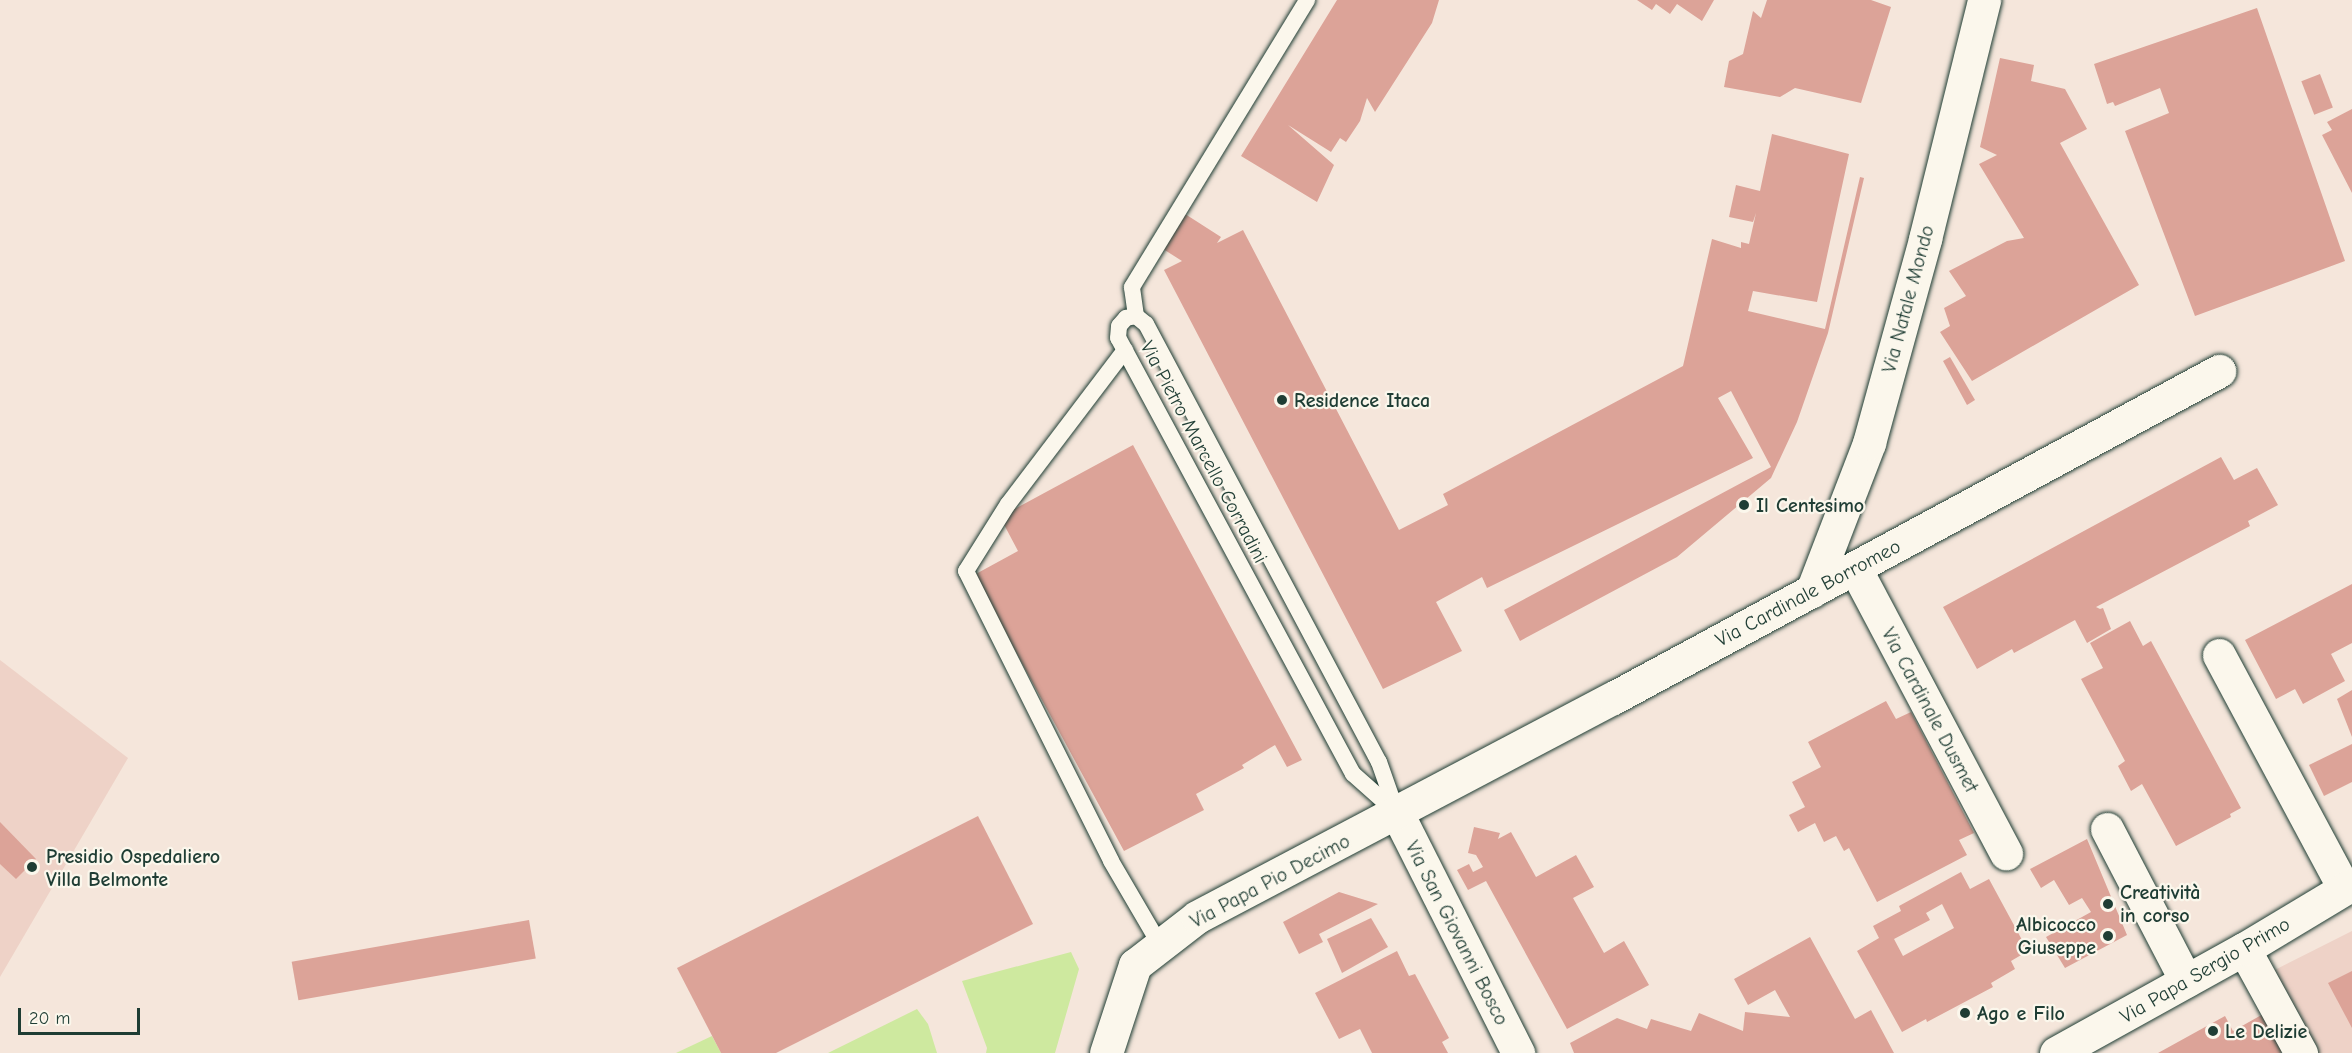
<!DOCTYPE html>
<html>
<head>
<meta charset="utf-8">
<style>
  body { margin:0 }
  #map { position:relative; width:2352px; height:1053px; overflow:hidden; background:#f5e6db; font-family:"Comic Neue",sans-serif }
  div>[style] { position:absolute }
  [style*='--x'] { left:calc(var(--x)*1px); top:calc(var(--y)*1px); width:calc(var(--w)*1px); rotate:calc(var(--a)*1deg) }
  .built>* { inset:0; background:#eed2c7 }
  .green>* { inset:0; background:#cee99f }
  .building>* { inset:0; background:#dca398; transform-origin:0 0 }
  .roads { filter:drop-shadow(0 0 2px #1f3d34) drop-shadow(0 0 2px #1f3d34) }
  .lane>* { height:16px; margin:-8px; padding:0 8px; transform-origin:8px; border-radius:8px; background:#fbf7ec }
  .street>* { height:33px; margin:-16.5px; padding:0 16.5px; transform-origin:16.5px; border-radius:16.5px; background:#fbf7ec }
  .secondary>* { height:33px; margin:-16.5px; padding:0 16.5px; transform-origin:16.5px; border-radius:16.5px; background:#fbf7ec }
  .dots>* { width:16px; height:16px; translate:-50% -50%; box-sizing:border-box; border:3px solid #fbf7ec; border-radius:50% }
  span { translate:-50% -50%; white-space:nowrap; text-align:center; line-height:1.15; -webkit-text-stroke:4.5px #fbf7ec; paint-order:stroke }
  .street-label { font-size:20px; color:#1f3d34 }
  .poi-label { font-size:20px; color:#1f3d34; font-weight:700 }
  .left { translate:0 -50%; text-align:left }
  .right { translate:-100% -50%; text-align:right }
  .scale { position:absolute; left:18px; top:1008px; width:122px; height:27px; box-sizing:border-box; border:3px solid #1f3d34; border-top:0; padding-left:8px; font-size:18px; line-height:21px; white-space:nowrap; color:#1f3d34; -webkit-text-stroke:4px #fbf7ec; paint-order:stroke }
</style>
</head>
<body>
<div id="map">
  <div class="built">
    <i style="clip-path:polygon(0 660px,128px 758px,0 977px)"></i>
    <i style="clip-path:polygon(2352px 931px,2352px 1053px,2308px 1053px,2259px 978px)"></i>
  </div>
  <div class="green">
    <i style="clip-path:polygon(1071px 952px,1079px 969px,1055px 1053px,986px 1053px,987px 1048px,962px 981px)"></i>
    <i style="clip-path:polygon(917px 1009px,928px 1024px,937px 1053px,828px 1053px)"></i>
    <i style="clip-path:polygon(712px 1036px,721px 1053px,676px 1053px)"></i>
  </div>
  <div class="building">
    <i style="clip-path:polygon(1337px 0,1439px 0,1432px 23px,1375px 112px,1367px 98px,1360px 121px,1346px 142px,1340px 138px,1331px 152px,1288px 125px,1334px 165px,1317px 202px,1241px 156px)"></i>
    <i style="clip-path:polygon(1637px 0,1714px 0,1702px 21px,1677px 4px,1670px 14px,1656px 4px,1652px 10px)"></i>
    <i style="clip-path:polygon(1767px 0,1871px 0,1891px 7px,1861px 103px,1795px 88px,1780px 97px,1724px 87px,1729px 61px,1743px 54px,1753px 11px,1761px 18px)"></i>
    <i style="clip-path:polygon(2257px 8px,2345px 261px,2195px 316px,2125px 131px,2169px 113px,2160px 88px,2115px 106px,2113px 102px,2107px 104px,2094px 64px)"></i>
    <i style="clip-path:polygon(2000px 58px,2034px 65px,2031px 81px,2065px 89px,2087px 129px,2060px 143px,2139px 285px,1972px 381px,1940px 332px,1950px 326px,1944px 308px,1966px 296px,1949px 271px,2007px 241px,2024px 238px,1979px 164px,1997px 155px,1980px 147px)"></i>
    <i style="left:2320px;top:74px;width:36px;height:20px;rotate:69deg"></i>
    <i style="clip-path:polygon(2352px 109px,2352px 193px,2322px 135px,2332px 130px,2327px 122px)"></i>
    <i style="clip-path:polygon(1772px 134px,1849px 154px,1817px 302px,1753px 291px,1748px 311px,1825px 329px,1860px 177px,1864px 178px,1828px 333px,1797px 422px,1771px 478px,1677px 557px,1520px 641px,1504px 610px,1771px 467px,1731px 391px,1718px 398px,1753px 458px,1487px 588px,1482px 577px,1436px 602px,1462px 651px,1383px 689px,1164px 270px,1182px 261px,1160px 247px,1182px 212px,1221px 237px,1217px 243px,1243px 230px,1399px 530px,1448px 505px,1443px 494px,1683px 366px,1712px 239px,1741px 248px,1741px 242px,1749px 244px,1756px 213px,1753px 222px,1729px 217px,1736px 185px,1760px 191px)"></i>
    <i style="clip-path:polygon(1950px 357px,1975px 400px,1967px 405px,1943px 361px)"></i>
    <i style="clip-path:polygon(1133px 445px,1302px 760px,1287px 767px,1275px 745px,1242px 765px,1244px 768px,1196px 794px,1204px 810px,1124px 851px,974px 575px,1018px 551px,1000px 517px)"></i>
    <i style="clip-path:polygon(2221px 457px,2234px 480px,2257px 468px,2278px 505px,2248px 521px,2250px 526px,2096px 607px,2100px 609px,2103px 608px,2111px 629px,2087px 643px,2075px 620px,2014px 653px,2012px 649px,1977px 669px,1943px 607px)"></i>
    <i style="clip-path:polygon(2352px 584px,2352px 643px,2331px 654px,2345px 681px,2303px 704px,2295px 689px,2276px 699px,2245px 640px)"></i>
    <i style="clip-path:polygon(2130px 621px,2143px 646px,2151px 641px,2241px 808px,2230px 814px,2231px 817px,2176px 846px,2142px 784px,2131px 791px,2118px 766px,2125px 761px,2081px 679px,2103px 668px,2090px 643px)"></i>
    <i style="clip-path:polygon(2352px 690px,2352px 737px,2337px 699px)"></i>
    <i style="clip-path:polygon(1886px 701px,1896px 719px,1911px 712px,1974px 833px,1959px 840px,1967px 855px,1877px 902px,1849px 848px,1844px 851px,1836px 836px,1824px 842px,1815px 823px,1798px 832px,1789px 815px,1805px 807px,1792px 782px,1821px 767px,1808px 742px)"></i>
    <i style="clip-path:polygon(2352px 744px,2352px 782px,2324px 796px,2309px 765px)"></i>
    <i style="clip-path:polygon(978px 816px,1033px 924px,776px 1053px,721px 1053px,677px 968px)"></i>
    <i style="clip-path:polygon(0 822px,36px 859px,16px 879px,0 864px)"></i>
    <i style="clip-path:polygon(1474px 827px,1500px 833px,1498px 839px,1511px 832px,1536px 877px,1576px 855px,1594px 887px,1573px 898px,1604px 953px,1624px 941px,1649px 985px,1567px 1029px,1486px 881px,1468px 890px,1457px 870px,1469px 864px,1473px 872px,1483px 867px,1476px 855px,1468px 853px)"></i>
    <i style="clip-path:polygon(2087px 839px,2127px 935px,2065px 968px,2046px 937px,2091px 912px,2082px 898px,2069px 905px,2054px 880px,2041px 888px,2030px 869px)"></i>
    <i style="clip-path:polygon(evenodd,1961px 872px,1970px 889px,1989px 879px,2028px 951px,2011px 961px,2015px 969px,1991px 983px,1993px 987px,1927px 1022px,1926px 1019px,1902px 1032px,1857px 951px,1879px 938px,1873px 926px,1901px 911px,1899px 906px,1961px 872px,1942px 904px,1954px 928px,1903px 956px,1894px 939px,1930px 920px,1926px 913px,1942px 904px)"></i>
    <i style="clip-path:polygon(1339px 892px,1378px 904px,1319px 934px,1323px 942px,1299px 954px,1283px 922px)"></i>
    <i style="clip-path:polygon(1371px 918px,1388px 947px,1342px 973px,1327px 939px)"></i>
    <i style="left:529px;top:920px;width:39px;height:241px;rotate:80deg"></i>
    <i style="clip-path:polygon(1810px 937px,1855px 1019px,1871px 1010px,1894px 1053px,1574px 1053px,1570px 1043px,1617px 1018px,1647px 1029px,1651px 1019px,1691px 1031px,1699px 1013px,1743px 1031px,1745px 1012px,1790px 1017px,1775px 990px,1748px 1005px,1734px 979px)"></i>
    <i style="clip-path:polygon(1397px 951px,1409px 976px,1415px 974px,1449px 1038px,1442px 1042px,1448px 1053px,1372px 1053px,1360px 1029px,1339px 1039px,1315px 993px)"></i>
    <i style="clip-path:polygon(2352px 971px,2352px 1028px,2328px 983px)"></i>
    <i style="clip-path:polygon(2265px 1013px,2285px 1050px,2280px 1053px,2158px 1053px,2225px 1016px,2233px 1031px)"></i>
  </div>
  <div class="roads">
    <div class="lane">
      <i style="--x:1136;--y:316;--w:13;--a:39"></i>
      <i style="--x:1146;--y:324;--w:496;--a:62"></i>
      <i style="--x:1379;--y:762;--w:54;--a:70.6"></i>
      <i style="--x:1397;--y:813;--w:59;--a:-138.4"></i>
      <i style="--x:1353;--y:774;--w:495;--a:-118.3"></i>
      <i style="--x:1118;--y:338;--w:12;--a:-85"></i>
      <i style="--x:1119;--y:326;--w:11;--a:-49"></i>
      <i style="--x:1126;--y:318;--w:10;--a:-11"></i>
      <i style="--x:1136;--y:316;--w:29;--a:-98"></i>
      <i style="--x:1132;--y:287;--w:336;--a:-58.6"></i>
      <i style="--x:1125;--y:350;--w:193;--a:127.2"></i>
      <i style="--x:1008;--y:504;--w:79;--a:122.1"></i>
      <i style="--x:966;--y:571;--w:324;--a:63.4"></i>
      <i style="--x:1111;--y:861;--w:97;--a:59.7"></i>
    </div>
    <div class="street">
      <i style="--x:1855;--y:568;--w:323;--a:62.1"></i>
      <i style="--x:1812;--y:591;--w:159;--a:-68.9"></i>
      <i style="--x:1869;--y:443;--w:212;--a:-74.6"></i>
      <i style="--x:1925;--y:239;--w:246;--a:-76.1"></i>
      <i style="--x:2219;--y:655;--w:264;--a:61.8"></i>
      <i style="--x:1397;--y:813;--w:269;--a:63.2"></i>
      <i style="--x:2107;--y:829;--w:171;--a:62.5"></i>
      <i style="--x:2244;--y:949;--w:119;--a:61.3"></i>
      <i style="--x:1106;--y:1053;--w:93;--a:-71.8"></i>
      <i style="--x:1135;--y:965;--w:78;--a:-37.7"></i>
      <i style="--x:1197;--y:917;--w:470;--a:-27.8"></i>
      <i style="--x:1613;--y:698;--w:689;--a:-28.35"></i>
    </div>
    <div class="secondary">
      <i style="--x:2056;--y:1053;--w:215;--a:-29"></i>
      <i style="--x:2244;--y:949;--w:126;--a:-31"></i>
    </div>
  </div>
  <div class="dots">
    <i style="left:1282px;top:400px;background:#1f3d34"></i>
    <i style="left:1744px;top:505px;background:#1f3d34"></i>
    <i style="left:32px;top:867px;background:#1f3d34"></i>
    <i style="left:2108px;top:904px;background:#1f3d34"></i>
    <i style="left:2108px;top:936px;background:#1f3d34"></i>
    <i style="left:1965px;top:1013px;background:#1f3d34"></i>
    <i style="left:2213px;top:1031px;background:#1f3d34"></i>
  </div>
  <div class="street-label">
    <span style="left:1908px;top:299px;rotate:-75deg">Via Natale Mondo</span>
    <span style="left:1204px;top:452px;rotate:62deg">Via Pietro Marcello Corradini</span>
    <span style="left:1808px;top:593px;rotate:-28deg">Via Cardinale Borromeo</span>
    <span style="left:1930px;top:710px;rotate:62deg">Via Cardinale Dusmet</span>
    <span style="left:1270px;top:881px;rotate:-28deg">Via Papa Pio Decimo</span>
    <span style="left:1457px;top:933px;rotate:63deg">Via San Giovanni Bosco</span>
    <span style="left:2205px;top:970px;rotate:-30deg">Via Papa Sergio Primo</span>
  </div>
  <div class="poi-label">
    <span class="left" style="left:1294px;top:400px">Residence Itaca</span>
    <span class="left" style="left:1756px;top:505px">Il Centesimo</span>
    <span class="left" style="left:46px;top:868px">Presidio Ospedaliero<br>Villa Belmonte</span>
    <span class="left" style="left:2120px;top:904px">Creatività<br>in corso</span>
    <span class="right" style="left:2096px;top:936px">Albicocco<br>Giuseppe</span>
    <span class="left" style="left:1977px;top:1013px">Ago e Filo</span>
    <span class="left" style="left:2225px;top:1031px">Le Delizie</span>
  </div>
  <div class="scale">20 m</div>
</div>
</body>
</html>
